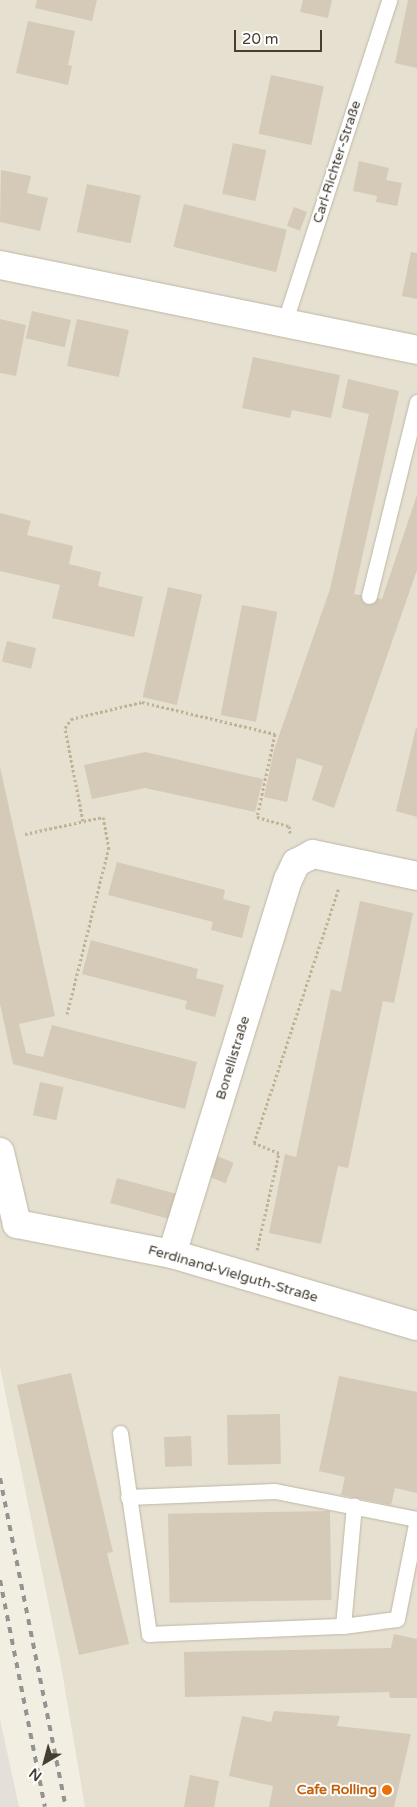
<!DOCTYPE html>
<html>
<head>
<meta charset="utf-8">
<style>
  body { margin:0 }
  #map { position:relative; width:417px; height:1807px; overflow:hidden; background:#f2eee2; font-family:"Varela Round",sans-serif }
  div>[style] { position:absolute }
  [style*='--x'] { left:calc(var(--x)*1px); top:calc(var(--y)*1px); width:calc(var(--w)*1px); rotate:calc(var(--a)*1deg) }
  .residential>* { inset:0; background:#e6e0d0 }
  .industrial>* { inset:0; background:#e4dfd8 }
  .building>* { inset:0; background:#d4cab7; transform-origin:0 0 }
  .path>* { height:3px; margin-top:-1.5px; transform-origin:0; background:repeating-linear-gradient(90deg,#c0b295 0 2.5px,transparent 0 5px) }
  .roads { filter:drop-shadow(0 0 1px #beb6a5) drop-shadow(0 0 1px #beb6a5) }
  .service>* { height:15px; margin:-7.5px; padding:0 7.5px; transform-origin:7.5px; border-radius:7.5px; background:#fff }
  .minor>* { height:28px; margin:-14px; padding:0 14px; transform-origin:14px; border-radius:14px; background:#fff }
  .rail>* { height:4px; margin-top:-2px; transform-origin:0; background:repeating-linear-gradient(90deg,#939393 0 6px,transparent 0 12px) }
  .dots>* { width:14px; height:14px; translate:-50% -50%; box-sizing:border-box; border:2px solid #fff; border-radius:50% }
  span { translate:-50% -50%; white-space:nowrap; text-align:center; line-height:1.15; -webkit-text-stroke:4px #fff; paint-order:stroke }
  .street-label { font-size:14px; color:#443e33 }
  .food-label { font-size:14px; color:#c56008; font-weight:700 }
  .right { translate:-100% -50%; text-align:right }
  .north { position:absolute; left:20px; top:1737px; width:50px; height:50px; -webkit-text-stroke:4px #fff; paint-order:stroke; rotate:217deg; font-size:14px; font-weight:700; line-height:20px; text-align:center; color:#443e33 }
  .north::after { content:''; display:block; margin:auto; width:18px; height:22px; background:#443e33; clip-path:polygon(50% 0,100% 100%,50% 72%,0 100%) }
  .scale { position:absolute; left:234px; top:30px; width:88px; height:22px; box-sizing:border-box; border:2px solid #443e33; border-top:0; padding-left:6px; font-size:15px; line-height:18px; white-space:nowrap; color:#443e33; -webkit-text-stroke:4px #fff; paint-order:stroke }
</style>
</head>
<body>
<div id="map">
  <div class="residential">
    <i style="clip-path:polygon(0 0,417px 0,417px 1807px,85px 1807px,60px 1660px,0 1367px)"></i>
  </div>
  <div class="industrial">
    <i style="clip-path:polygon(0 1719px,19px 1807px,0 1807px)"></i>
  </div>
  <div class="building">
    <i style="clip-path:polygon(37px 0,97px 0,92px 21px,35px 8px)"></i>
    <i style="clip-path:polygon(303px 0,332px 0,328px 18px,300px 12px)"></i>
    <i style="clip-path:polygon(408px 0,417px 0,417px 68px,395px 63px)"></i>
    <i style="clip-path:polygon(28px 21px,75px 31px,68px 65px,72px 66px,68px 85px,16px 73px)"></i>
    <i style="left:271px;top:75px;width:54px;height:60px;rotate:12deg"></i>
    <i style="left:233px;top:143px;width:34px;height:52px;rotate:12deg"></i>
    <i style="clip-path:polygon(359px 161px,389px 168px,386px 180px,402px 183px,397px 206px,376px 202px,377px 196px,353px 191px)"></i>
    <i style="clip-path:polygon(1px 170px,31px 176px,27px 193px,48px 198px,40px 231px,0 222px)"></i>
    <i style="left:87px;top:184px;width:55px;height:49px;rotate:12deg"></i>
    <i style="left:184px;top:204px;width:106px;height:44px;rotate:14deg"></i>
    <i style="left:294px;top:207px;width:14px;height:20px;rotate:21deg"></i>
    <i style="clip-path:polygon(411px 252px,417px 253px,417px 299px,402px 296px)"></i>
    <i style="left:32px;top:311px;width:40px;height:28px;rotate:13deg"></i>
    <i style="clip-path:polygon(0 319px,26px 325px,16px 376px,0 373px)"></i>
    <i style="left:77px;top:319px;width:53px;height:48px;rotate:12deg"></i>
    <i style="clip-path:polygon(253px 357px,340px 375px,331px 418px,292px 410px,290px 418px,242px 408px)"></i>
    <i style="clip-path:polygon(348px 379px,399px 391px,354px 594px,382px 599px,417px 495px,417px 570px,334px 808px,312px 800px,323px 766px,297px 758px,287px 802px,264px 797px,274px 750px,330px 589px,369px 414px,342px 408px)"></i>
    <i style="clip-path:polygon(0 513px,31px 521px,27px 535px,73px 546px,69px 564px,101px 572px,98px 586px,143px 597px,134px 637px,52px 618px,60px 585px,0 571px)"></i>
    <i style="left:168px;top:587px;width:35px;height:113px;rotate:13deg"></i>
    <i style="left:242px;top:605px;width:36px;height:112px;rotate:11deg"></i>
    <i style="left:7px;top:641px;width:30px;height:21px;rotate:14deg"></i>
    <i style="clip-path:polygon(416px 728px,417px 728px,417px 817px,396px 811px)"></i>
    <i style="clip-path:polygon(145px 752px,263px 779px,255px 812px,145px 788px,92px 799px,84px 765px)"></i>
    <i style="clip-path:polygon(0 767px,55px 1016px,19px 1024px,26px 1053px,43px 1057px,52px 1025px,197px 1062px,185px 1109px,13px 1064px,0 1004px)"></i>
    <i style="clip-path:polygon(117px 862px,225px 890px,223px 899px,250px 906px,242px 938px,211px 930px,213px 922px,108px 895px)"></i>
    <i style="clip-path:polygon(360px 901px,413px 913px,394px 1003px,383px 1001px,348px 1168px,338px 1166px,321px 1244px,269px 1233px,285px 1154px,296px 1157px,331px 989px,341px 992px)"></i>
    <i style="clip-path:polygon(91px 940px,198px 969px,196px 978px,224px 985px,215px 1017px,185px 1009px,187px 1001px,82px 974px)"></i>
    <i style="left:40px;top:1082px;width:24px;height:34px;rotate:12deg"></i>
    <i style="left:217px;top:1156px;width:18px;height:22px;rotate:22deg"></i>
    <i style="left:117px;top:1178px;width:65px;height:26px;rotate:15deg"></i>
    <i style="clip-path:polygon(71px 1373px,113px 1552px,107px 1553px,129px 1644px,79px 1655px,17px 1385px)"></i>
    <i style="clip-path:polygon(339px 1376px,417px 1392px,417px 1493px,395px 1488px,391px 1505px,341px 1495px,345px 1477px,319px 1471px)"></i>
    <i style="left:280px;top:1414px;width:50px;height:53px;rotate:89deg"></i>
    <i style="left:191px;top:1436px;width:30px;height:27px;rotate:88deg"></i>
    <i style="left:330px;top:1511px;width:89px;height:162px;rotate:89deg"></i>
    <i style="clip-path:polygon(394px 1634px,417px 1639px,417px 1698px,390px 1698px,389px 1692px,185px 1697px,184px 1652px,391px 1648px)"></i>
    <i style="clip-path:polygon(274px 1711px,340px 1716px,337px 1726px,411px 1734px,394px 1807px,269px 1807px,273px 1786px,229px 1776px,242px 1716px,271px 1722px)"></i>
    <i style="clip-path:polygon(190px 1775px,219px 1781px,214px 1807px,184px 1807px)"></i>
  </div>
  <div class="path">
    <i style="--x:83;--y:821;--w:95;--a:-101"></i>
    <i style="--x:65;--y:728;--w:11;--a:-56"></i>
    <i style="--x:71;--y:719;--w:73;--a:-13.5"></i>
    <i style="--x:142;--y:702;--w:137;--a:13.5"></i>
    <i style="--x:275;--y:734;--w:85;--a:102.2"></i>
    <i style="--x:257;--y:817;--w:33;--a:16"></i>
    <i style="--x:289;--y:826;--w:7;--a:82"></i>
    <i style="--x:25;--y:834;--w:80;--a:-12.3"></i>
    <i style="--x:103;--y:817;--w:31;--a:79"></i>
    <i style="--x:109;--y:847;--w:172;--a:104.1"></i>
    <i style="--x:257;--y:1250;--w:99;--a:-77.2"></i>
    <i style="--x:279;--y:1153;--w:27;--a:-158"></i>
    <i style="--x:254;--y:1143;--w:270;--a:-71.6"></i>
  </div>
  <div class="roads">
    <div class="service">
      <i style="--x:284;--y:324;--w:341;--a:-72"></i>
      <i style="--x:369;--y:596;--w:200;--a:-76.1"></i>
      <i style="--x:120;--y:1433;--w:203;--a:81.8"></i>
      <i style="--x:149;--y:1634;--w:194;--a:-2.4"></i>
      <i style="--x:343;--y:1626;--w:121;--a:-84.8"></i>
      <i style="--x:128;--y:1497;--w:147;--a:-2.3"></i>
      <i style="--x:275;--y:1491;--w:145;--a:11.2"></i>
      <i style="--x:343;--y:1626;--w:54;--a:-7.4"></i>
      <i style="--x:397;--y:1619;--w:102;--a:-78.7"></i>
    </div>
    <div class="minor">
      <i style="--x:0;--y:265;--w:426;--a:11.5"></i>
      <i style="--x:0;--y:1152;--w:74;--a:76.7"></i>
      <i style="--x:17;--y:1224;--w:158;--a:11"></i>
      <i style="--x:172;--y:1254;--w:255;--a:16.4"></i>
      <i style="--x:172;--y:1254;--w:392;--a:-72.8"></i>
      <i style="--x:288;--y:880;--w:19;--a:-65"></i>
      <i style="--x:296;--y:863;--w:19;--a:-28"></i>
      <i style="--x:313;--y:854;--w:106;--a:11.9"></i>
    </div>
  </div>
  <div class="rail">
    <i style="--x:0;--y:1478;--w:336;--a:78.7"></i>
    <i style="--x:0;--y:1580;--w:231;--a:78.8"></i>
  </div>
  <div class="dots">
    <i style="left:387px;top:1790px;background:#e8710a"></i>
  </div>
  <div class="street-label">
    <span style="left:337px;top:162px;rotate:-72deg">Carl-Richter-Straße</span>
    <span style="left:233px;top:1058px;rotate:-73deg">Bonellistraße</span>
    <span style="left:233px;top:1274px;rotate:16deg">Ferdinand-Vielguth-Straße</span>
  </div>
  <div class="food-label">
    <span class="right" style="left:377px;top:1790px">Cafe Rolling</span>
  </div>
  <div class="north">N</div>
  <div class="scale">20 m</div>
</div>
</body>
</html>
